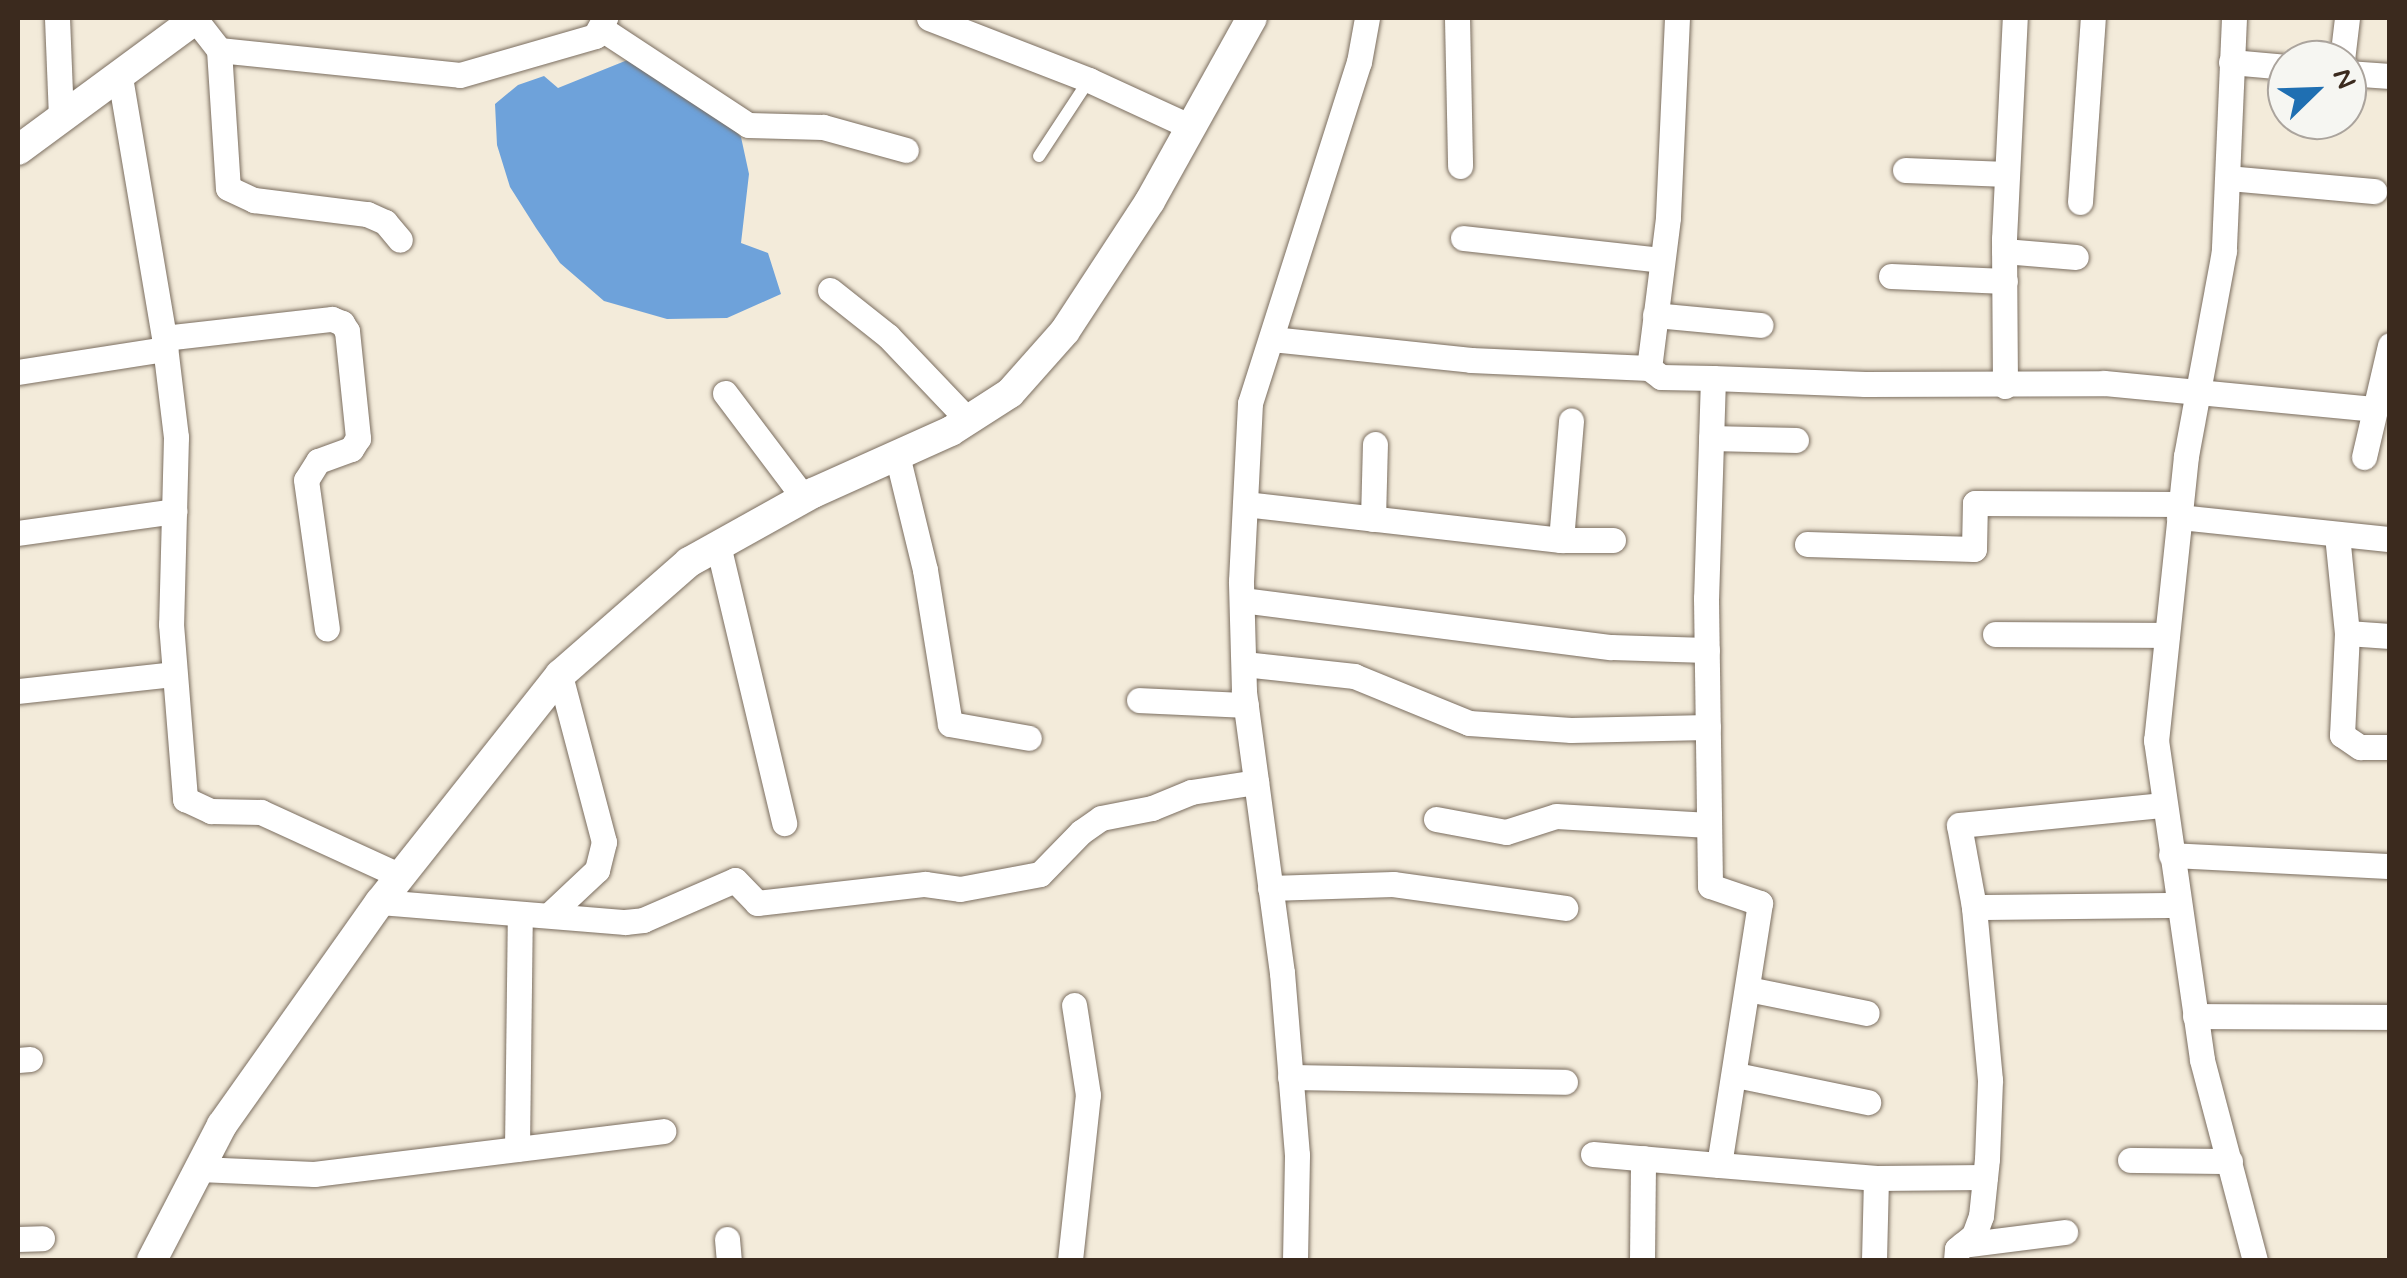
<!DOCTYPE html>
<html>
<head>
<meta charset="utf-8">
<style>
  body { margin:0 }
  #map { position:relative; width:2407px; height:1278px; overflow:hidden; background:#f3ebda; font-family:Mynerve,sans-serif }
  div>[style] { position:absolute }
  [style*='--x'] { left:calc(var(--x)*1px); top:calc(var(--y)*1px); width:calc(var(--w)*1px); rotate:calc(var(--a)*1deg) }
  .water>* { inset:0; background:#6ea2da }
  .roads { filter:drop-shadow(0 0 2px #7b6e60) drop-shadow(0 0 2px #7b6e60) }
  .service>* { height:12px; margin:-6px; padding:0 6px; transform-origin:6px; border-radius:6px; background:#fff }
  .minor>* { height:25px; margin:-12.5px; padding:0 12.5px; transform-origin:12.5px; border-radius:12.5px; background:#fff }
  .tertiary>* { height:30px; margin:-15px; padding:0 15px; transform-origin:15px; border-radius:15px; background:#fff }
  span { translate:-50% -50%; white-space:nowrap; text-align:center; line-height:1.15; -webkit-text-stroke:9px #f6f6f2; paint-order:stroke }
  .frame { position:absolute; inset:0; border:20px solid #3b2a1e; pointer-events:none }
  .north { position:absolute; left:2267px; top:40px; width:100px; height:100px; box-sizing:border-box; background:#f6f6f2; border:2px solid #aba49d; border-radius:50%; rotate:67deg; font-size:28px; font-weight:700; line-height:40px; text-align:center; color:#3b2a1e }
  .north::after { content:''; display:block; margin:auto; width:35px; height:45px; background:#1f6fb2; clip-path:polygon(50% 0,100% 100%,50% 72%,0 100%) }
</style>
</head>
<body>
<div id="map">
  <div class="water">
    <i style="clip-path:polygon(630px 59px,712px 106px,741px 137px,749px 174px,741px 243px,768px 253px,781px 294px,727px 318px,667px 319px,604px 301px,560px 263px,536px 228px,510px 187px,497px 145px,495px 104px,518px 85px,544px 76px,558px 88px)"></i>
  </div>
  <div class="roads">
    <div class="service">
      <i style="--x:1039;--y:156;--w:91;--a:-56.7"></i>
    </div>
    <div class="minor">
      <i style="--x:57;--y:18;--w:99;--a:87.7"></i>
      <i style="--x:929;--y:18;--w:172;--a:21.2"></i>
      <i style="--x:1089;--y:80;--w:112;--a:24.7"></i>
      <i style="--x:1457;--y:18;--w:148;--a:88.8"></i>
      <i style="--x:1677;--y:18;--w:200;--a:92.6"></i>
      <i style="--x:1668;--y:218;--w:151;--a:97.2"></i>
      <i style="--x:1649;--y:368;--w:15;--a:37"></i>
      <i style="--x:1661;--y:377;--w:52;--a:1.1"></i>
      <i style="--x:1713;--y:378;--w:220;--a:91.8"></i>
      <i style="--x:1706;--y:598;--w:288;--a:89.2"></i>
      <i style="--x:1710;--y:886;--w:53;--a:18.8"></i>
      <i style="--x:1760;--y:903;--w:265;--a:98.9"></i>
      <i style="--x:1719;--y:1165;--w:158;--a:4.7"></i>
      <i style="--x:1876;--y:1178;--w:109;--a:-0.5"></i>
      <i style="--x:2234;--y:18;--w:233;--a:92.5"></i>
      <i style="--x:2224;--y:251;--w:208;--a:100.5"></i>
      <i style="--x:2186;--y:456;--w:286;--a:96"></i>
      <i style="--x:2156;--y:740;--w:323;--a:81.8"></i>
      <i style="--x:2202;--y:1060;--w:207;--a:75.2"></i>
      <i style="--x:195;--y:19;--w:39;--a:52"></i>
      <i style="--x:219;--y:50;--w:242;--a:5.9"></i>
      <i style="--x:460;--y:75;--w:141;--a:-16.1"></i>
      <i style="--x:595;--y:36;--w:21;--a:-61"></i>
      <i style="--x:602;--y:29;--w:175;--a:33.3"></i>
      <i style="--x:748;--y:125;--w:75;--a:1.5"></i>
      <i style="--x:823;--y:127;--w:86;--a:15.5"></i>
      <i style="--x:219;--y:50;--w:138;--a:86.3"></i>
      <i style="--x:228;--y:188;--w:29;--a:25"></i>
      <i style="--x:254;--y:200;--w:114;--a:7.1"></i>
      <i style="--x:367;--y:214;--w:20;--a:24"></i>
      <i style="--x:385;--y:222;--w:23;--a:50"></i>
      <i style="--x:2342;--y:60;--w:42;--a:-83.2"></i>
      <i style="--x:2231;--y:62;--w:56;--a:5.1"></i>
      <i style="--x:2347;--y:73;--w:43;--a:4"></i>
      <i style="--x:120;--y:77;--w:265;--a:80.4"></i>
      <i style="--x:164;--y:338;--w:100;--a:83.1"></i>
      <i style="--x:176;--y:437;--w:187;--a:91.5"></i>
      <i style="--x:171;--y:624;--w:176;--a:85.4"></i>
      <i style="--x:185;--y:799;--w:29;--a:25"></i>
      <i style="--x:211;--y:811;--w:50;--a:1.1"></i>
      <i style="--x:261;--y:812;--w:154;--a:24.6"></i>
      <i style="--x:1905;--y:170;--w:102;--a:2.2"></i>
      <i style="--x:2228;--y:178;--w:147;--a:5.1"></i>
      <i style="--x:2080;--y:202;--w:184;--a:-86"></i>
      <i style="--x:1463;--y:238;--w:200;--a:6.3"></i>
      <i style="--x:2004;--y:251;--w:72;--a:4.8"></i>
      <i style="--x:1891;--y:276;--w:114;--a:2.5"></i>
      <i style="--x:830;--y:290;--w:74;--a:38.4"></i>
      <i style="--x:888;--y:336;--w:116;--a:46.4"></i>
      <i style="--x:1655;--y:315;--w:106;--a:5.4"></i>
      <i style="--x:164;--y:338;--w:169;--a:-6.5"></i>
      <i style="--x:332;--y:319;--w:11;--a:22"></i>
      <i style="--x:342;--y:323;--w:9;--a:58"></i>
      <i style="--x:347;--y:331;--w:108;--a:84.1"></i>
      <i style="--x:358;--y:438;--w:13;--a:122"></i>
      <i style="--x:351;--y:449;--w:35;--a:160"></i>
      <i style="--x:318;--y:461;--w:22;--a:122"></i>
      <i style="--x:306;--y:480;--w:150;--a:82"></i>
      <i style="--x:1272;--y:339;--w:200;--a:6"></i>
      <i style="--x:1471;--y:360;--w:178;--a:2.6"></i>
      <i style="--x:18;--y:372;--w:149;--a:-8.9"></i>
      <i style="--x:1713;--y:378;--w:152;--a:2.3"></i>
      <i style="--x:1865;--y:384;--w:239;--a:-0.2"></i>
      <i style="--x:2104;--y:383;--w:271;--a:5.5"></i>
      <i style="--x:2005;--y:386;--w:147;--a:-90.4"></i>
      <i style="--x:2004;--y:239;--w:221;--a:-87.2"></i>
      <i style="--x:725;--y:393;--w:131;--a:53"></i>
      <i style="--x:1711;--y:438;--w:85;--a:1.3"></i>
      <i style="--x:897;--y:455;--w:118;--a:76.3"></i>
      <i style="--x:925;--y:570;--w:156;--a:80.8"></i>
      <i style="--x:950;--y:724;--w:80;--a:10"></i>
      <i style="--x:2364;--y:457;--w:115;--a:-76.9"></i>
      <i style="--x:1245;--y:504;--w:318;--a:6.5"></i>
      <i style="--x:1561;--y:540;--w:52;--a:0"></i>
      <i style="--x:2179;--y:517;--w:212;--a:6"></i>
      <i style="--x:1373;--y:519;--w:75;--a:-88.5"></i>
      <i style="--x:18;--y:533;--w:158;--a:-8"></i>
      <i style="--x:2337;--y:535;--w:99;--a:84.2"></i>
      <i style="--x:2347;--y:633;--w:102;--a:92.8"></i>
      <i style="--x:2342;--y:735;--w:22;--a:34"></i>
      <i style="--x:2360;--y:747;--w:30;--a:0"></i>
      <i style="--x:1561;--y:540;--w:120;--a:-85.2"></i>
      <i style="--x:1807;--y:544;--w:167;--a:1.7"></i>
      <i style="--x:1974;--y:549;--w:46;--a:-88.8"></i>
      <i style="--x:1975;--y:503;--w:205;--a:0.3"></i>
      <i style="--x:718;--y:545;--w:286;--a:76.6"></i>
      <i style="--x:1242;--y:600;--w:372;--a:7.3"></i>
      <i style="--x:1611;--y:647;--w:96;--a:1.8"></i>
      <i style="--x:2347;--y:633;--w:43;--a:4"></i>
      <i style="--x:1995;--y:634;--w:172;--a:0.3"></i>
      <i style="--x:1244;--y:664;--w:111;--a:6.2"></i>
      <i style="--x:1354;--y:676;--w:124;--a:22.2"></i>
      <i style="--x:1469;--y:723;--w:102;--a:3.9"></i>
      <i style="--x:1571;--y:730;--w:137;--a:-1.3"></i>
      <i style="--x:18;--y:691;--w:157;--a:-6.2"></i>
      <i style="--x:1139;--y:700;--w:107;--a:2.7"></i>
      <i style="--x:1436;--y:819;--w:71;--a:10.5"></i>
      <i style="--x:1506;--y:832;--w:52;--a:-17.7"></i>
      <i style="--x:1556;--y:816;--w:153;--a:3.4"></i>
      <i style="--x:2171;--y:855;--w:219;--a:2.9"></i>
      <i style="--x:1270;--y:888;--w:123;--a:-1.9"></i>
      <i style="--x:1393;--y:884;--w:174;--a:7.9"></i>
      <i style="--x:380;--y:902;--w:246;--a:4.7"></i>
      <i style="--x:625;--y:922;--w:18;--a:-6"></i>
      <i style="--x:643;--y:920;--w:100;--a:-23.5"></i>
      <i style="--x:735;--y:880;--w:32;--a:46"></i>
      <i style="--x:757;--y:903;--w:169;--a:-6.5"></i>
      <i style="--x:925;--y:884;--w:35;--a:8"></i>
      <i style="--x:960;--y:889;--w:81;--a:-10.6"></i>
      <i style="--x:1040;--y:874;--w:59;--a:-45.7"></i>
      <i style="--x:1081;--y:832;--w:24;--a:-35"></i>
      <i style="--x:1101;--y:818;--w:52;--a:-11.1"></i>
      <i style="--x:1152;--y:808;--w:42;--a:-22.3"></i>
      <i style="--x:1191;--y:792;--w:66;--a:-8.7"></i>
      <i style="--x:1974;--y:907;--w:83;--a:-100.4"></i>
      <i style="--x:1959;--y:825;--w:206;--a:-5.6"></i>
      <i style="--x:549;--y:915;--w:66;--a:-43.2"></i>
      <i style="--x:597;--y:870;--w:29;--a:-76"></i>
      <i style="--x:604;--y:842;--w:173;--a:-104.8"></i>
      <i style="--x:1748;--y:989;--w:121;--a:11.4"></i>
      <i style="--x:2195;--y:1016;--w:195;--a:0.3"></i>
      <i style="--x:18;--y:1060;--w:12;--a:-5"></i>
      <i style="--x:1736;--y:1075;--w:135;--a:11.6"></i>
      <i style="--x:1290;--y:1077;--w:275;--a:1"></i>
      <i style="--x:517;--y:1149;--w:235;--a:-89.3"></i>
      <i style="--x:1593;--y:1154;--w:126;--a:5"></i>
      <i style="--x:2130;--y:1160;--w:100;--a:0.6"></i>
      <i style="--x:199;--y:1169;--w:115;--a:2.5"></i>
      <i style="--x:314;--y:1174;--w:352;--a:-7"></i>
      <i style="--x:18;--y:1239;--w:24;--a:-2"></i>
      <i style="--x:727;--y:1239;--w:21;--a:85"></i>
      <i style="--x:1962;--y:1245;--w:104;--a:-7.2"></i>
      <i style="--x:1070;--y:1260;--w:166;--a:-83.8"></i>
      <i style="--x:1088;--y:1095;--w:91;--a:-98.8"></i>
      <i style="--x:1295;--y:1260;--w:105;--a:-88.9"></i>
      <i style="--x:1297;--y:1155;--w:183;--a:-94.7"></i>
      <i style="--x:1282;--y:973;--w:285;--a:-97.7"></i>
      <i style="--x:1244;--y:691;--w:110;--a:-91.6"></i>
      <i style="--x:1241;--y:581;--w:178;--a:-87.1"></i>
      <i style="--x:1250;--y:403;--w:358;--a:-72.3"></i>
      <i style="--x:1359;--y:62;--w:45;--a:-79.7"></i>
      <i style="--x:1642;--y:1260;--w:102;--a:-89.4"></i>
      <i style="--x:1874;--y:1260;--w:82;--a:-88.6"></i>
      <i style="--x:1956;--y:1260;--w:11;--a:-85"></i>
      <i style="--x:1957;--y:1249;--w:22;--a:-39"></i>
      <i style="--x:1974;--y:1235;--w:20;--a:-70"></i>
      <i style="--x:1981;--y:1216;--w:57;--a:-84"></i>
      <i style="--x:1987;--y:1159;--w:79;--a:-87.8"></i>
      <i style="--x:1990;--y:1080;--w:174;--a:-95.3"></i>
      <i style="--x:1974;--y:907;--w:204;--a:-0.6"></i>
    </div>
    <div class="tertiary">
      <i style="--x:18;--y:150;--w:222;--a:-36.4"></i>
      <i style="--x:152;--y:1260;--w:152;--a:-62.6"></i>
      <i style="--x:222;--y:1125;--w:273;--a:-54.7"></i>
      <i style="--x:380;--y:902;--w:290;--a:-51.6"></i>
      <i style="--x:560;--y:675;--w:171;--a:-41.2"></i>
      <i style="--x:689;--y:562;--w:142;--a:-29.1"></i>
      <i style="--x:813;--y:493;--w:151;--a:-24.2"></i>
      <i style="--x:951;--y:431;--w:70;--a:-32.8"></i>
      <i style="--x:1010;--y:393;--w:83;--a:-48.4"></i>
      <i style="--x:1065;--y:331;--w:155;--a:-56.8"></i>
      <i style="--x:1150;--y:201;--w:210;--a:-60.9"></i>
    </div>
  </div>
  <div class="frame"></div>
  <div class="north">N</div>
</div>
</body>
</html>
